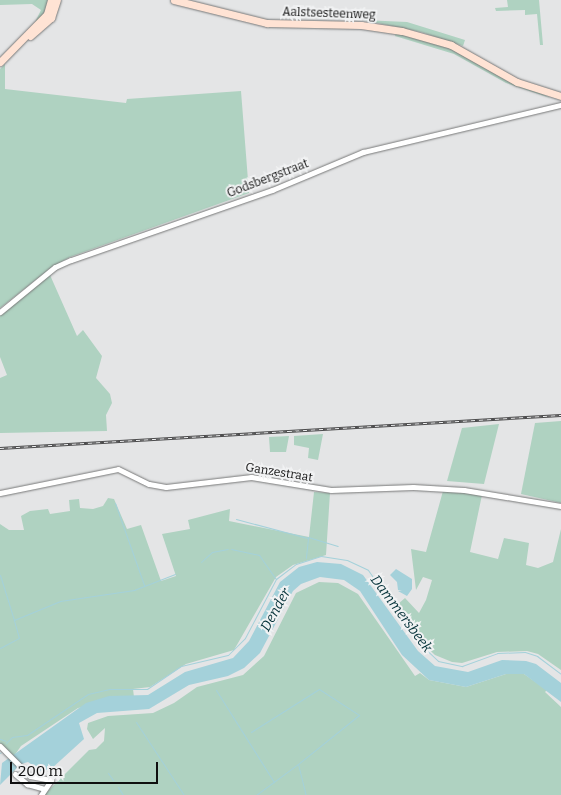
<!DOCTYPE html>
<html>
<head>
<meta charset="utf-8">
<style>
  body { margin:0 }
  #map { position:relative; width:561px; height:795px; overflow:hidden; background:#e4e5e6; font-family:Bitter,serif }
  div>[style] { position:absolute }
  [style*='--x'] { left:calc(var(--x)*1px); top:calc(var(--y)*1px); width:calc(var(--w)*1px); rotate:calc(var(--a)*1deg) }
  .green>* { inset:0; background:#afd2c1 }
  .water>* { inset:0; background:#a4d1da }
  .stream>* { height:1px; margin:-0.5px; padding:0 0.5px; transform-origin:0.5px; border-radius:0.5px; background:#a4d1da }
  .roads { filter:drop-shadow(0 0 1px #777878) drop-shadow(0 0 1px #777878) }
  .street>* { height:5px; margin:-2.5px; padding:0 2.5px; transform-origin:2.5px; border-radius:2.5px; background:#fff }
  .secondary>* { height:7px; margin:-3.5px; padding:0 3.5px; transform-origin:3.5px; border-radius:3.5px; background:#ffe3d4 }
  .rail>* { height:3px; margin-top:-1.5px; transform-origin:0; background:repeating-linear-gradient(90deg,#f1f2f3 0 4px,#4a4a4b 0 8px); box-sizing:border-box; border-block:1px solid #4a4a4b }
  span { translate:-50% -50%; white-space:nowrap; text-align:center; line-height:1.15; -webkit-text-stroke:4px #f1f2f3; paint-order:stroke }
  .street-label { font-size:12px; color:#0f0f0f }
  .water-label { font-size:14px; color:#043138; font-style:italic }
  .scale { position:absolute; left:10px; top:762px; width:148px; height:22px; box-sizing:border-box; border:2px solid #0f0f0f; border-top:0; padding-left:6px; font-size:15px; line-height:18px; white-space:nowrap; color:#0f0f0f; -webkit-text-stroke:4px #f1f2f3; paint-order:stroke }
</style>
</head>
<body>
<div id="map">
  <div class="green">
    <i style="clip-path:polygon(0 0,48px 0,43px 17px,35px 22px,41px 10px,32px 4px,0 5px)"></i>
    <i style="clip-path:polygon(507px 0,539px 0,543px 45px,540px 45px,537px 14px,525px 15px,525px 10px,496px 11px,495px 8px,508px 7px)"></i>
    <i style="clip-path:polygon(363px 20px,407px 22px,465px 40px,463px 46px,421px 32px)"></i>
    <i style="clip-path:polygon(396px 31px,453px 48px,550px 98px,506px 83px,454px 54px,395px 36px)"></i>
    <i style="clip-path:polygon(5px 64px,5px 89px,126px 103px,127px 99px,241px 91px,249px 193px,70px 257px,52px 267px,0 308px,0 69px)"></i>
    <i style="clip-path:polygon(50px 275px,77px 336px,83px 330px,102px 356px,96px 378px,110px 394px,112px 403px,106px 415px,107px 431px,0 433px,0 378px,7px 375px,0 357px,0 316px)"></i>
    <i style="clip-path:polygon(561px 421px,561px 503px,521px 494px,535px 423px)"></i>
    <i style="clip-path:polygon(499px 424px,484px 484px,447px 481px,462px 428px)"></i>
    <i style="clip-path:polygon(323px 434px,318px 460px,308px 458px,309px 448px,294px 445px,294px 436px)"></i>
    <i style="clip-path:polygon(289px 436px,286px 452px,270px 452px,269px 437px)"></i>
    <i style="clip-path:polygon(443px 491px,482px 495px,470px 552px,498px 559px,504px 538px,529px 543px,526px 565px,538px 568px,553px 562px,561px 529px,561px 670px,538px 654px,527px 651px,497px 652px,462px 663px,452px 662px,435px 655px,421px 642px,398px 604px,405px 598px,419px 613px,426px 600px,432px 580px,423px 577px,416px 590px,411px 549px,426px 552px)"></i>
    <i style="clip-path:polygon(314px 492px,330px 493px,326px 555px,293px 565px,276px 577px,234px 650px,186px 664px,150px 687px,133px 689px,134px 697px,78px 708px,21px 746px,14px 756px,0 745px,0 524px,9px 530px,24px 530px,21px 516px,30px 511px,48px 509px,50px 514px,70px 511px,69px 500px,79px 499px,80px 508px,93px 509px,103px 506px,108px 498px,114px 499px,127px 529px,141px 525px,161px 581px,176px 576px,162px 534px,190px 529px,188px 520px,230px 509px,229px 521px,309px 537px)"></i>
    <i style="clip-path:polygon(319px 582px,338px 583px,358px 594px,415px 676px,420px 673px,429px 680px,466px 687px,506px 674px,524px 674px,547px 690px,545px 692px,561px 707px,561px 795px,44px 795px,89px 750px,96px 749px,104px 741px,105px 728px,93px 739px,87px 729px,88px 723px,108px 716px,153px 713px,174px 703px,197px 687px,243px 675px,264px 656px,296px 593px)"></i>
  </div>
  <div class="water">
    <i style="clip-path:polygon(317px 562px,341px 564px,363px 575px,418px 651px,435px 666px,468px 672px,502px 660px,526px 661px,536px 664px,561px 683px,561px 702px,524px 674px,506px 674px,466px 687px,429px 680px,402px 655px,360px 591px,344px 580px,320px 577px,301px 584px,293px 591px,260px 653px,244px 668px,228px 676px,189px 685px,149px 709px,97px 713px,79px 723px,84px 739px,51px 769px,41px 771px,28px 762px,21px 764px,0 785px,2px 763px,86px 703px,109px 696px,148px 695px,185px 672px,233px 658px,249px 641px,280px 582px,299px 567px)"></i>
    <i style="clip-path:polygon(396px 569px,412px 579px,412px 589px,407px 596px,398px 591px,402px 590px,398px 590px,397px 582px,390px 575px)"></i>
  </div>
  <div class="stream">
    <i style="--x:115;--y:503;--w:87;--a:70.5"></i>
    <i style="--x:236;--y:519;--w:74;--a:14.8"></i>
    <i style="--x:308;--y:538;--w:20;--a:96"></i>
    <i style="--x:308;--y:537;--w:31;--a:17"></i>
    <i style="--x:231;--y:549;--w:29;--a:12"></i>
    <i style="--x:259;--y:555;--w:29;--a:55"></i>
    <i style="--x:201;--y:562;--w:15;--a:-42"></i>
    <i style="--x:212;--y:552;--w:16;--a:-11"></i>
    <i style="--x:0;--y:575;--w:47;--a:72.7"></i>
    <i style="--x:0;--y:648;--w:21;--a:-28"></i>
    <i style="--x:19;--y:638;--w:19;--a:-106"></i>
    <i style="--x:14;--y:620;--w:50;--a:-22.4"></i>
    <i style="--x:60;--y:601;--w:75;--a:-8.5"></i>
    <i style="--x:134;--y:590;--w:44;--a:-21.3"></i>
    <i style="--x:216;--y:690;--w:109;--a:57.8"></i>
    <i style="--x:136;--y:722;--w:87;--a:56.7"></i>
    <i style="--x:251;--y:732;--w:80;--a:-32.3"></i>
    <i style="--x:319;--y:689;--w:48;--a:33"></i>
    <i style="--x:359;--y:715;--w:78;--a:141.2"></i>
    <i style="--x:0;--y:739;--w:6;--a:18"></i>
    <i style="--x:6;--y:743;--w:8;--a:-45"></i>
    <i style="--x:12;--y:737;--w:15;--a:-8"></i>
    <i style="--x:27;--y:735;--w:73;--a:-33.9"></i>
    <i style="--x:88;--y:694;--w:23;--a:-13"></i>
    <i style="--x:110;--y:689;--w:37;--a:0"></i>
    <i style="--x:147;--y:689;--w:41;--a:-34.1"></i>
    <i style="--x:181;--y:666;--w:48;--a:-13.2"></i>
    <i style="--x:228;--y:655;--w:24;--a:-45"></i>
    <i style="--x:245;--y:638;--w:67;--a:-62.3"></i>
    <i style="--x:276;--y:579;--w:25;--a:-37"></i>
    <i style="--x:296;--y:564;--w:26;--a:-18"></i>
    <i style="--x:321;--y:556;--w:26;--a:9"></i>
    <i style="--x:347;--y:560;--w:23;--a:25"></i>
    <i style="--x:368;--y:570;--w:90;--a:54.9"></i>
    <i style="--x:420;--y:644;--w:25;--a:43"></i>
    <i style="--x:438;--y:661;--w:25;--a:12"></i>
    <i style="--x:462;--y:666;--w:37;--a:-20"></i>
    <i style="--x:497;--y:653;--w:28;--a:-2"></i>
    <i style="--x:525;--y:652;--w:13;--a:18"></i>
    <i style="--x:537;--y:656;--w:30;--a:37"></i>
    <i style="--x:0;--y:753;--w:1;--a:-45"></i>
    <i style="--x:108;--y:773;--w:9;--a:54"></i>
    <i style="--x:118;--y:787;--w:9;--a:58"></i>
    <i style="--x:256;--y:795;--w:52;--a:-36.4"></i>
    <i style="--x:298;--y:764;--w:32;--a:76"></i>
  </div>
  <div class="roads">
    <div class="street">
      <i style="--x:0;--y:312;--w:71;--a:-39.3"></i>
      <i style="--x:55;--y:267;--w:17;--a:-24"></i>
      <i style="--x:71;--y:260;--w:213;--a:-19.2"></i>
      <i style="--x:272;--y:190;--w:99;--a:-22.7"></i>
      <i style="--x:363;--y:152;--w:204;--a:-13.4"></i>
      <i style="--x:0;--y:493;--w:120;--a:-11.5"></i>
      <i style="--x:118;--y:469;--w:34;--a:26"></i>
      <i style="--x:149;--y:484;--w:17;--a:10"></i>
      <i style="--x:166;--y:487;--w:86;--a:-6.7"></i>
      <i style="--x:251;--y:477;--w:81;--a:9.2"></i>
      <i style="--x:331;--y:490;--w:82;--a:-2.1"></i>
      <i style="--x:413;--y:487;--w:51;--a:3.4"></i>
      <i style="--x:464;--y:490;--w:98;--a:9.4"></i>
      <i style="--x:0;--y:746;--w:42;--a:45"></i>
      <i style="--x:30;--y:776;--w:21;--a:11"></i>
      <i style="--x:15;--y:774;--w:16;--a:40"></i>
      <i style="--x:27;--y:784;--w:18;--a:16"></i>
      <i style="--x:41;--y:795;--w:18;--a:-56"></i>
    </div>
    <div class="secondary">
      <i style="--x:174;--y:0;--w:96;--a:13.9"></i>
      <i style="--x:267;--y:23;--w:94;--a:1.2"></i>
      <i style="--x:361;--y:25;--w:41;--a:8.3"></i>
      <i style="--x:402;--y:31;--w:51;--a:15.9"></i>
      <i style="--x:451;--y:45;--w:76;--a:29.3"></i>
      <i style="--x:517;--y:82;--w:46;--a:17.7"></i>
      <i style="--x:30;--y:36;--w:28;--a:-41"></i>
      <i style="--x:51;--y:18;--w:19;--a:-72"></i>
      <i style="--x:0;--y:62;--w:67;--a:-45.6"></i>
      <i style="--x:47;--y:14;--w:15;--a:-74"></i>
    </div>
  </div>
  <div class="rail">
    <i style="--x:0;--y:448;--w:562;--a:-3.37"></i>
  </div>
  <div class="street-label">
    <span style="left:329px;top:14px;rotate:2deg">Aalstsesteenweg</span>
    <span style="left:268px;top:179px;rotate:-21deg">Godsbergstraat</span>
    <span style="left:279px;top:473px;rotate:9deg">Ganzestraat</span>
  </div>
  <div class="water-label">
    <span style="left:276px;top:610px;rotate:-61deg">Dender</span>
    <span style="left:401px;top:614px;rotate:53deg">Dammersbeek</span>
  </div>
  <div class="scale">200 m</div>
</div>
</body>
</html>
